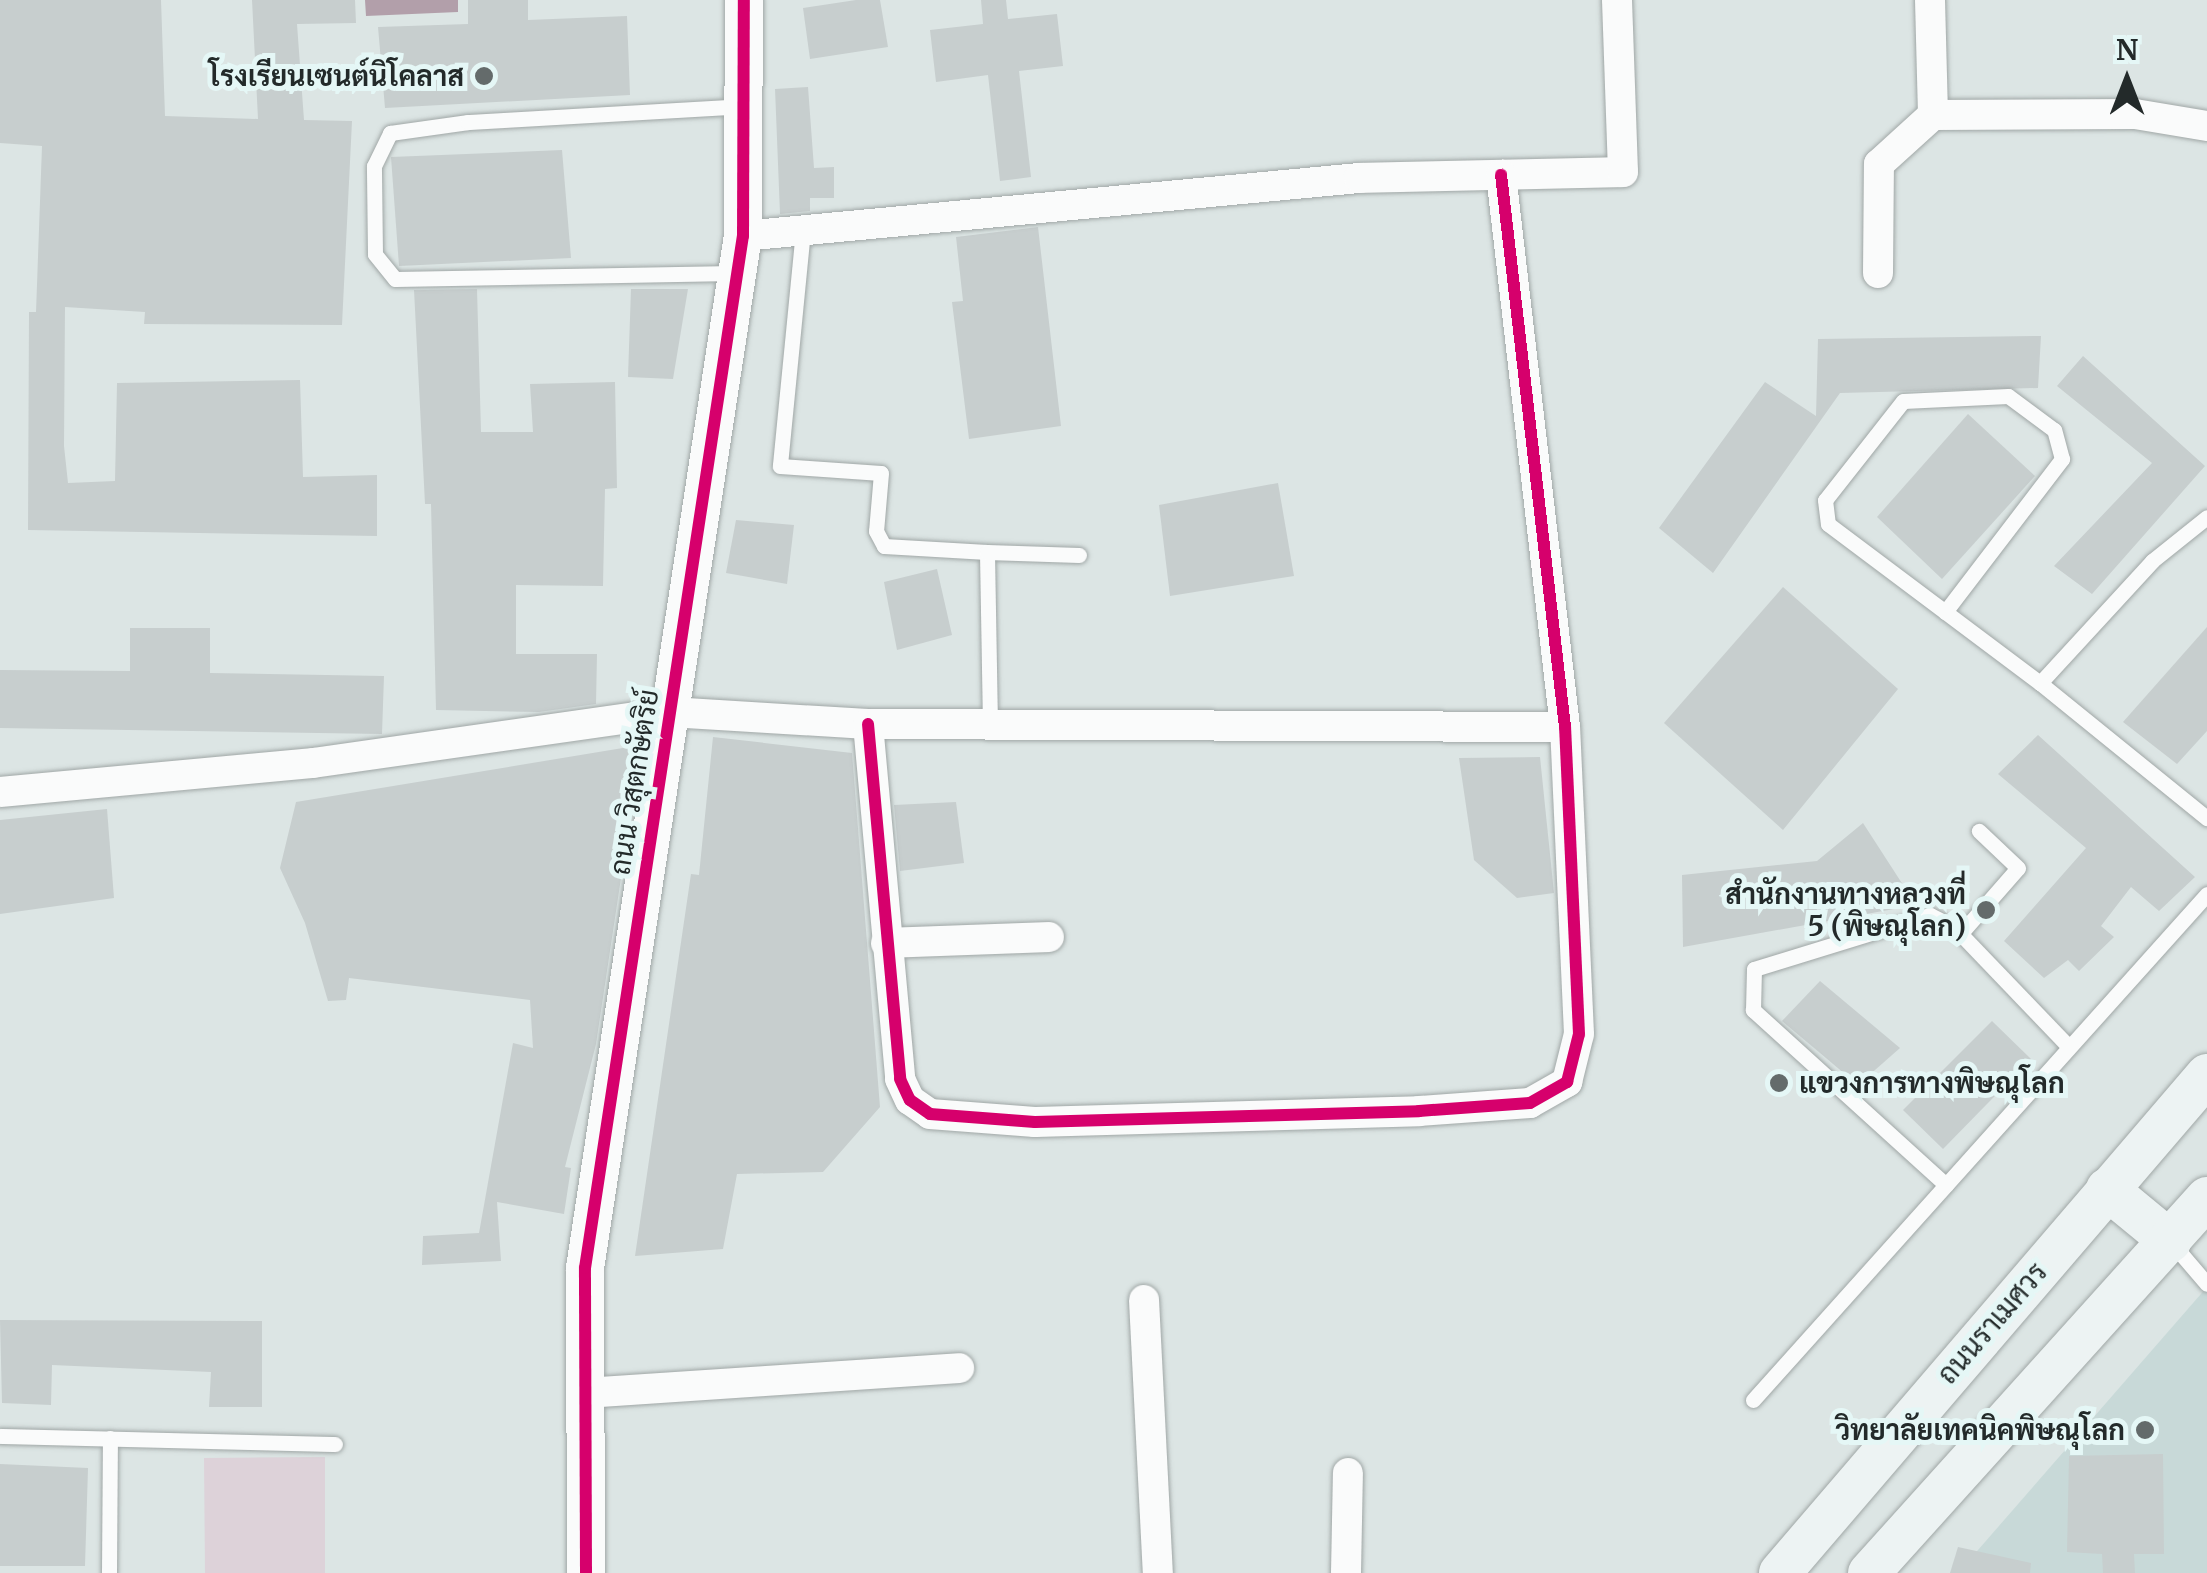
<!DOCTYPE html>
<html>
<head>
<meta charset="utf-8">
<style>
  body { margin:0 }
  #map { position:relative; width:2207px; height:1573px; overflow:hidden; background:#dce5e4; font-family:Merriweather,Sarabun,serif }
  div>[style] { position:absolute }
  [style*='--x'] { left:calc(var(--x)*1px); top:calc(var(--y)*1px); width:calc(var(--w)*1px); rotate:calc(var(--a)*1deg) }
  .built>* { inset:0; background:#c8d9d8 }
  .green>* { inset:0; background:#ddd2d9 }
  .water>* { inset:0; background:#b29faa }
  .building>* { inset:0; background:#c7cece }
  .roads { filter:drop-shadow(0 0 2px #a0a7a6) drop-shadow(0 0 2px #a0a7a6) }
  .service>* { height:15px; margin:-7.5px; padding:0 7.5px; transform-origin:7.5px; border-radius:7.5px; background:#fafbfb }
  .minor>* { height:30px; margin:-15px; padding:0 15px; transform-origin:15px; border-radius:15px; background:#fafbfb }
  .tertiary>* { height:38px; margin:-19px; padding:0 19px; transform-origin:19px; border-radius:19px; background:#fafbfb }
  .secondary>* { height:42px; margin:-21px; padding:0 21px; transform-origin:21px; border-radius:21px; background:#edf3f3 }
  .cycleway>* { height:12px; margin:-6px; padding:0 6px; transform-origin:6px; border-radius:6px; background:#d6006c }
  .dots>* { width:28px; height:28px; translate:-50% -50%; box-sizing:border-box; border:5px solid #e5f7f6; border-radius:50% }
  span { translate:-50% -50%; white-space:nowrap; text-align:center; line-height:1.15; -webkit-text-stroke:10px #e5f7f6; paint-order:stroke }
  .poi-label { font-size:28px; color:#232a2a; font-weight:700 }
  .right { translate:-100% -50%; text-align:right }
  .left { translate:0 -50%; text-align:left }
  .street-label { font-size:28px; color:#232a2a }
  .north { position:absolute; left:2077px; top:30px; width:100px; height:100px; -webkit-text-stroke:8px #e5f7f6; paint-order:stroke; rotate:0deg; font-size:28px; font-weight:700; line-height:40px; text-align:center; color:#232a2a }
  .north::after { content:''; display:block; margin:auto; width:35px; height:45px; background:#232a2a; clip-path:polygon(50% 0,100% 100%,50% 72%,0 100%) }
</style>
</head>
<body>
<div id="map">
  <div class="built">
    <i style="clip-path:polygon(2207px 1287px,2207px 1573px,1958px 1573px)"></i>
  </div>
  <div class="green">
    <i style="clip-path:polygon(325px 1457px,325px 1573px,205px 1573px,204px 1458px)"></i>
  </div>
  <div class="water">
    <i style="clip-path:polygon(365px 0,458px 0,458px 12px,366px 16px)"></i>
  </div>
  <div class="building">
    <i style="clip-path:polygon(0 0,161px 0,165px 116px,258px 119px,252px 0,355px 0,356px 23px,297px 24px,304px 120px,352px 121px,342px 325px,144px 324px,145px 312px,65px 307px,64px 446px,68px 483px,115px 481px,117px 383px,300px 380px,303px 477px,377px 475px,377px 536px,28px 530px,29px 312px,36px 312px,42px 146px,0 143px)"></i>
    <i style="clip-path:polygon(468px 0,528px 0,528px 20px,627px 16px,630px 95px,385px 108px,378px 27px,468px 24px)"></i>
    <i style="clip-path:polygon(856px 0,880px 0,888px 47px,810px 59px,803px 8px)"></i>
    <i style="clip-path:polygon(981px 0,1006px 0,1008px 19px,1057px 14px,1063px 66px,1019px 71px,1031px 177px,1000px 181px,988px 75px,936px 82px,930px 30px,983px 24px)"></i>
    <i style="clip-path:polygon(808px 87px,814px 168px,834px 167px,834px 198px,810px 198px,810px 211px,780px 214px,775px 89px)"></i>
    <i style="clip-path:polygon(562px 150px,571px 258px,399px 266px,391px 157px)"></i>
    <i style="clip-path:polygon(1038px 227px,1061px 426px,969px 439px,952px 302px,963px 301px,956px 237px)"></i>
    <i style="clip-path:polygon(477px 289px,481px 432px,533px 432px,530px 384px,615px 382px,617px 488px,605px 489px,603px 586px,516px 585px,516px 654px,597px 654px,596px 704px,539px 712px,436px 710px,431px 504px,425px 504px,414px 290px)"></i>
    <i style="clip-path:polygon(631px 289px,688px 289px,673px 379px,628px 377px)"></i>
    <i style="clip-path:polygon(2041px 336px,2038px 388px,1840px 393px,1713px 573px,1659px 528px,1765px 382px,1816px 416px,1818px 339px)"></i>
    <i style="clip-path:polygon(2083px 356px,2205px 466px,2092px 594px,2054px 566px,2152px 463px,2057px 386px)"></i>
    <i style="clip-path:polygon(1968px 414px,2035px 476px,1942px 579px,1877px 517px)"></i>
    <i style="clip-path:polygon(1278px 483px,1294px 576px,1170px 596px,1159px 505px)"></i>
    <i style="clip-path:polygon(736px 520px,794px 525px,787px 584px,726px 573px)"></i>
    <i style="clip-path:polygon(937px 569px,952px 635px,897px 650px,884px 582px)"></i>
    <i style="clip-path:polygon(1783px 587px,1898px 689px,1783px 830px,1664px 723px)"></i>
    <i style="clip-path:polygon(2207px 627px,2207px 731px,2177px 764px,2123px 722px)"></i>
    <i style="clip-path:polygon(130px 628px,210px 628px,210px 673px,384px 676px,382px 734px,0 728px,0 670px,130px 671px)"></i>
    <i style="clip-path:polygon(2038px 735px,2195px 877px,2159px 911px,2131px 887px,2101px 926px,2114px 937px,2079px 971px,2068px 960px,2044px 978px,2004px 941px,2086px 848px,1998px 774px)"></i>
    <i style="clip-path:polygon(713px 737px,852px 753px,880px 1107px,823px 1172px,737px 1174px,723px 1249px,635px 1256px,691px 874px,699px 875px)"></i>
    <i style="clip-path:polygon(641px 745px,596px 1044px,565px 1167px,571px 1168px,564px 1214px,497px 1202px,501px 1261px,422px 1265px,423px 1236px,479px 1233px,513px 1043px,533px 1048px,530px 1000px,349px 978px,346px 1000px,328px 1001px,305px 923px,280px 868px,296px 802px)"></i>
    <i style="clip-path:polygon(1540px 757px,1554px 893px,1517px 898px,1474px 860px,1459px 758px)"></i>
    <i style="clip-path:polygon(956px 802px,964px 863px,900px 871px,894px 805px)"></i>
    <i style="clip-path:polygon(107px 809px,114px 898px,0 914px,0 820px)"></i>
    <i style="clip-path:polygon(1863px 823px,1916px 905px,1683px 947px,1682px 875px,1817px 861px)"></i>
    <i style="clip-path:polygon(1820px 981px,1900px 1048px,1858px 1085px,1782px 1021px)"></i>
    <i style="clip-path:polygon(1992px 1021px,2031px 1059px,1943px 1149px,1903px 1110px)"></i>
    <i style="clip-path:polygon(0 1320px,262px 1321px,262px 1407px,209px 1407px,211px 1372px,52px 1365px,51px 1405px,2px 1403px)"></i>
    <i style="clip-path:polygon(2163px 1454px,2164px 1554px,2134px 1554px,2135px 1573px,2103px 1573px,2102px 1554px,2067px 1552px,2069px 1456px)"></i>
    <i style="clip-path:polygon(0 1464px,88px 1468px,85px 1566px,0 1566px)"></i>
    <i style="clip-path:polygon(1958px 1547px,2031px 1563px,2030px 1573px,1950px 1573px)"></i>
  </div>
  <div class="roads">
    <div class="service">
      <i style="--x:803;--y:230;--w:237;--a:95.6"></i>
      <i style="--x:780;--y:466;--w:101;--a:4"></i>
      <i style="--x:881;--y:473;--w:58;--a:94.9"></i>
      <i style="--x:876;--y:531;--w:17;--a:62"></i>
      <i style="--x:884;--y:546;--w:103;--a:3.3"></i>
      <i style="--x:734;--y:273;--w:339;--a:179"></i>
      <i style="--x:395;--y:279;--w:32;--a:-129"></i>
      <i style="--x:375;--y:254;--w:88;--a:-90.7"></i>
      <i style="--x:374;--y:166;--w:37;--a:-64"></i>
      <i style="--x:390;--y:133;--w:79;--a:-8"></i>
      <i style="--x:468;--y:122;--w:275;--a:-3.3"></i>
      <i style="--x:1945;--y:612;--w:193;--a:-52.6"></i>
      <i style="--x:2062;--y:459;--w:30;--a:-105"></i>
      <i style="--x:2054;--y:430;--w:57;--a:-143.5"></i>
      <i style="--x:2008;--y:396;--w:105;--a:177.3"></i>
      <i style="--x:1903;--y:401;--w:126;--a:128.2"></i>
      <i style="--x:1825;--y:500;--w:24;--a:83"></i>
      <i style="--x:1828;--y:524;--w:265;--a:36.9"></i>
      <i style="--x:2040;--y:683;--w:215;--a:39"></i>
      <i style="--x:2040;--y:683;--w:166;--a:-47.4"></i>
      <i style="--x:2152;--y:561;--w:70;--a:-38.7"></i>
      <i style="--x:990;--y:725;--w:173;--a:-91"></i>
      <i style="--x:987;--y:552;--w:92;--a:1.9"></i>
      <i style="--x:1961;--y:933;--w:86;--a:-48.8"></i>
      <i style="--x:2018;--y:868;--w:54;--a:-136.5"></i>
      <i style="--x:1946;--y:1185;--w:261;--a:-137.8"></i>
      <i style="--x:1753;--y:1010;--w:41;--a:-88.6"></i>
      <i style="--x:1754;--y:969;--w:184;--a:-17.1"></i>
      <i style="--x:1930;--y:915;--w:27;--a:27"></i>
      <i style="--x:1954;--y:927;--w:166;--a:46.2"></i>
      <i style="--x:2171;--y:1242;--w:55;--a:49.4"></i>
      <i style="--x:1753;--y:1400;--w:680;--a:-48.1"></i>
      <i style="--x:0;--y:1436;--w:335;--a:1.4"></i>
      <i style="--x:109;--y:1573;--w:135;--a:-89.6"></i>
    </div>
    <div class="minor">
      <i style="--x:1930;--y:0;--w:115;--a:88.5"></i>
      <i style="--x:743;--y:236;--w:619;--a:-5.38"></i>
      <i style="--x:1359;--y:178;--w:264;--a:-1.3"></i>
      <i style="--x:1623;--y:172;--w:172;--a:-92"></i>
      <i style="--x:1878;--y:273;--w:109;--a:-89.5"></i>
      <i style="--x:1879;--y:164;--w:73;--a:-42.2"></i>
      <i style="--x:1933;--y:115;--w:202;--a:-0.3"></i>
      <i style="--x:2135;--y:114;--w:73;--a:9.5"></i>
      <i style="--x:868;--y:724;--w:356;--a:84.8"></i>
      <i style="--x:900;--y:1079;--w:23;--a:65"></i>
      <i style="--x:910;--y:1100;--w:24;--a:35"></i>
      <i style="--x:930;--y:1114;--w:105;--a:4.4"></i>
      <i style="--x:1035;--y:1122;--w:384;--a:-1.6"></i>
      <i style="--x:1419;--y:1111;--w:111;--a:-4.1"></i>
      <i style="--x:1530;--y:1103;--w:43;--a:-29.6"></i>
      <i style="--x:1567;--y:1082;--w:49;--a:-76"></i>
      <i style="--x:1579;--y:1034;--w:307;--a:-92.6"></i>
      <i style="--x:1565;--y:727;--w:556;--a:-96.61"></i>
      <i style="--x:0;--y:792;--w:314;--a:-5.3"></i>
      <i style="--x:313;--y:763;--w:361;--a:-8.1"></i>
      <i style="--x:670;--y:712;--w:198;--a:3.5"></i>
      <i style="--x:868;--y:724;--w:697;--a:0.25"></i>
      <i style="--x:886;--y:943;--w:163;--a:-2.1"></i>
      <i style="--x:1144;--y:1300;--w:273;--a:87.1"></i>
      <i style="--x:585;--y:1393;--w:375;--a:-3.8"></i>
      <i style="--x:1346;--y:1573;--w:100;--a:-88.9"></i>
    </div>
    <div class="tertiary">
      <i style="--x:586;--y:1573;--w:305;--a:-90.2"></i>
      <i style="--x:585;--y:1268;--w:1044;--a:-81.3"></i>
      <i style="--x:743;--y:236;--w:236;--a:-89.8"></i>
    </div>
    <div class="secondary">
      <i style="--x:2107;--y:1189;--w:82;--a:39.5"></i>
      <i style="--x:1780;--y:1573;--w:656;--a:-49.39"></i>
      <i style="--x:1869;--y:1573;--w:505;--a:-47.97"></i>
    </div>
  </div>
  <div class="cycleway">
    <i style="--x:868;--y:724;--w:356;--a:84.8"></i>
    <i style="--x:900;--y:1079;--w:23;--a:65"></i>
    <i style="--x:910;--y:1100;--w:24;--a:35"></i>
    <i style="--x:930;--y:1114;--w:105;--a:4.4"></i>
    <i style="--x:1035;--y:1122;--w:384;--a:-1.6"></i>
    <i style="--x:1419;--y:1111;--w:111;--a:-4.1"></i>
    <i style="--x:1530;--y:1103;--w:43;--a:-29.6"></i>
    <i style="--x:1567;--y:1082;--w:49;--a:-76"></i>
    <i style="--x:1579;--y:1034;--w:307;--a:-92.6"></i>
    <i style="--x:1565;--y:727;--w:556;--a:-96.61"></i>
    <i style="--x:586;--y:1573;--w:305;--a:-90.2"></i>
    <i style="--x:585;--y:1268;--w:1044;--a:-81.3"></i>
    <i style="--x:743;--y:236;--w:236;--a:-89.8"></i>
  </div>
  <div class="dots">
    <i style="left:484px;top:76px;background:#646b6b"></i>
    <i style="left:1986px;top:910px;background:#646b6b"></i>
    <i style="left:1779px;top:1083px;background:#646b6b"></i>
    <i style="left:2145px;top:1430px;background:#646b6b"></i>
  </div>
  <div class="poi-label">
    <span class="right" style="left:464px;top:76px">โรงเรียนเซนต์นิโคลาส</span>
    <span class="right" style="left:1966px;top:910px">สำนักงานทางหลวงที่<br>5 (พิษณุโลก)</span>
    <span class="left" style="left:1799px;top:1083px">แขวงการทางพิษณุโลก</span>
    <span class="right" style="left:2125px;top:1430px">วิทยาลัยเทคนิคพิษณุโลก</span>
  </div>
  <div class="street-label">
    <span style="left:634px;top:782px;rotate:-81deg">ถนน วิสุตกษัตริย์</span>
    <span style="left:1992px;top:1323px;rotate:-49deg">ถนนราเมศวร</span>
  </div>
  <div class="north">N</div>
</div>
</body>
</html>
